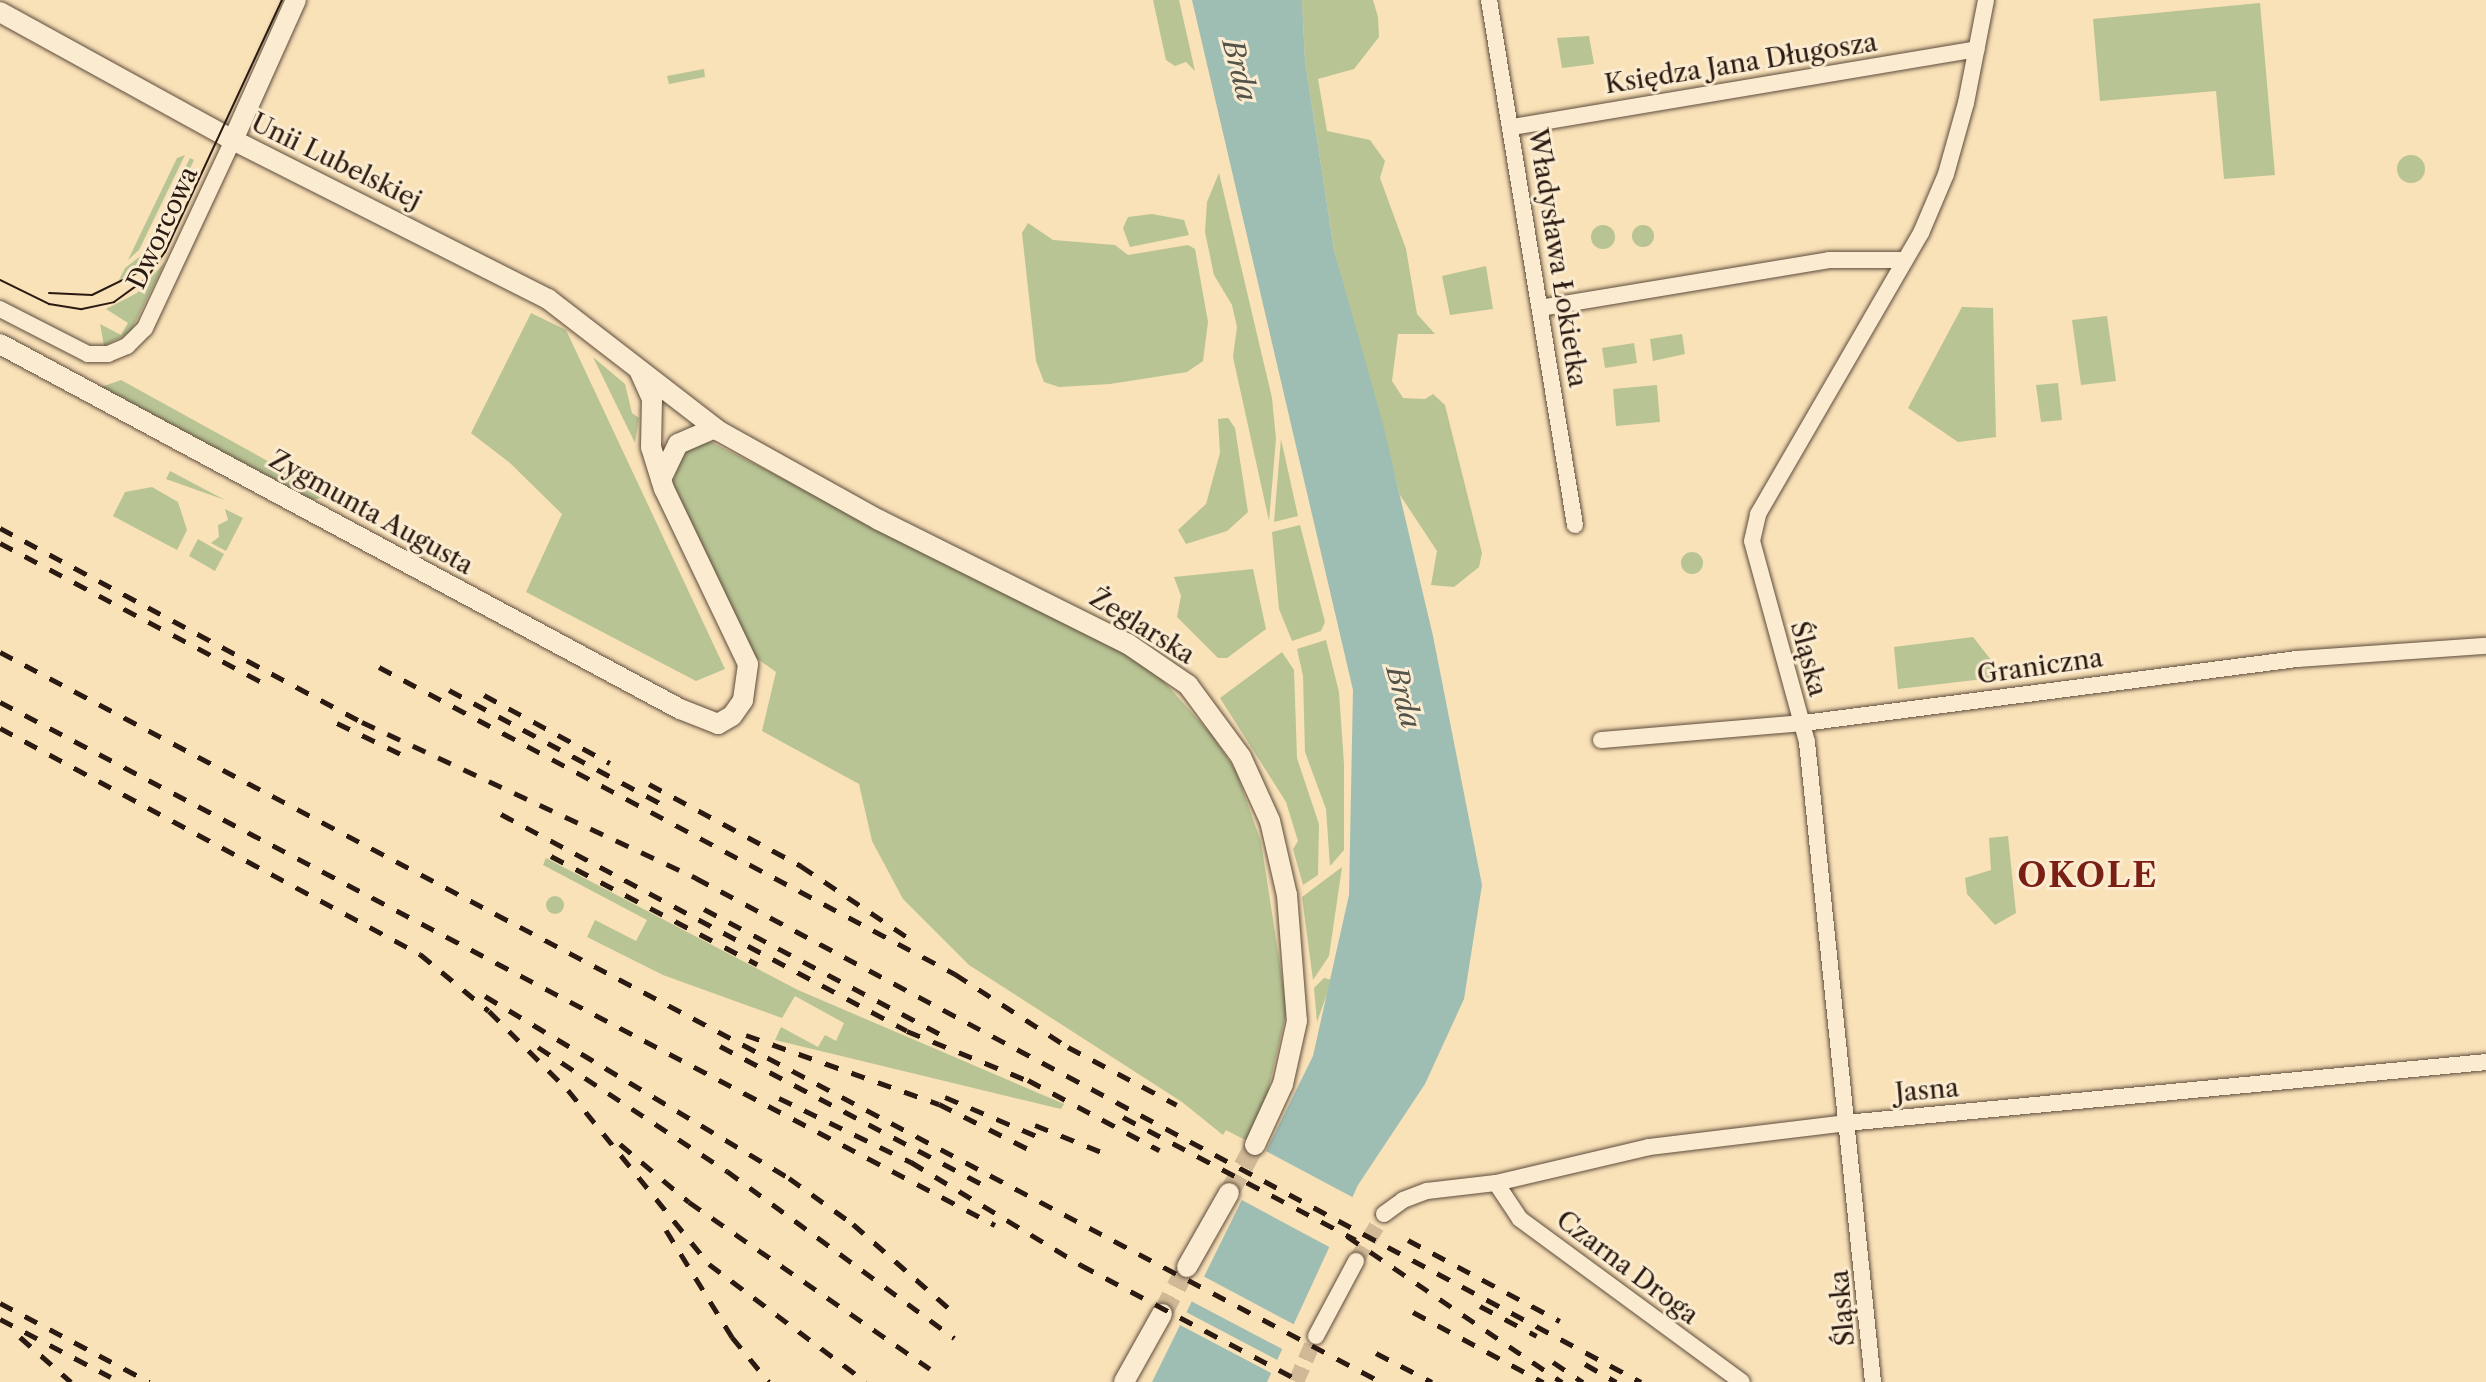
<!DOCTYPE html>
<html>
<head>
<meta charset="utf-8">
<style>
  body { margin:0 }
  #map { position:relative; width:2486px; height:1382px; overflow:hidden; background:#f9e1b8; font-family:"Libre Caslon Text",serif }
  div>[style] { position:absolute }
  [style*='--x'] { left:calc(var(--x)*1px); top:calc(var(--y)*1px); width:calc(var(--w)*1px); rotate:calc(var(--a)*1deg) }
  .green>* { inset:0; background:#b8c494 }
  .round { border-radius:50% }
  .water>* { inset:0; background:#9ebdb3 }
  .pier>* { inset:0; background:#f9e1b8 }
  .minor-tunnel>* { height:16px; margin-top:-8px; transform-origin:0; background:repeating-linear-gradient(90deg,#d0b997 0 16px,transparent 0 24px) }
  .tertiary-tunnel>* { height:20px; margin-top:-10px; transform-origin:0; background:repeating-linear-gradient(90deg,#d0b997 0 20px,transparent 0 30px) }
  .roads { filter:drop-shadow(0 0 2px #5e4c3c) drop-shadow(0 0 2px #5e4c3c) }
  .minor>* { height:16px; margin:-8px; padding:0 8px; transform-origin:8px; border-radius:8px; background:#fbecd1 }
  .tertiary>* { height:20px; margin:-10px; padding:0 10px; transform-origin:10px; border-radius:10px; background:#fbecd1 }
  .tram>* { height:2px; margin:-1px; padding:0 1px; transform-origin:1px; border-radius:1px; background:#2a1a12 }
  .rail>* { height:5px; margin-top:-2.5px; transform-origin:0; background:repeating-linear-gradient(90deg,#2a1a12 0 14px,transparent 0 28px) }
  span { translate:-50% -50%; white-space:nowrap; text-align:center; line-height:1.15; -webkit-text-stroke:6px #fbecd1; paint-order:stroke }
  .street-label { font-size:26px; color:#2a1a12 }
  .water-label { font-size:28px; color:#53534a; font-style:italic }
  .district-label { font-size:34px; color:#7a1f14; font-weight:700; letter-spacing:2px }
</style>
</head>
<body>
<div id="map">
  <div class="green">
    <i style="clip-path:polygon(1153px 0,1179px 0,1195px 71px,1186px 62px,1175px 66px,1166px 60px)"></i>
    <i style="clip-path:polygon(1302px 0,1373px 0,1378px 17px,1379px 37px,1354px 69px,1318px 79px,1327px 131px,1370px 140px,1385px 161px,1380px 178px,1406px 249px,1417px 314px,1435px 334px,1398px 334px,1392px 381px,1403px 398px,1425px 399px,1433px 394px,1445px 405px,1482px 553px,1479px 567px,1454px 587px,1431px 585px,1437px 551px,1400px 495px,1334px 250px,1305px 61px)"></i>
    <i style="clip-path:polygon(2260px 3px,2275px 175px,2224px 179px,2216px 91px,2100px 101px,2093px 19px)"></i>
    <i style="clip-path:polygon(1589px 36px,1594px 64px,1562px 68px,1557px 38px)"></i>
    <i style="clip-path:polygon(704px 69px,705px 77px,669px 84px,667px 76px)"></i>
    <i class="round" style="left:2397px;top:155px;width:28px;height:28px"></i>
    <i style="clip-path:polygon(185px 155px,139px 250px,128px 260px,177px 158px)"></i>
    <i style="clip-path:polygon(190px 158px,194px 160px,150px 253px,118px 282px,125px 268px,143px 254px)"></i>
    <i style="clip-path:polygon(1219px 173px,1272px 398px,1276px 439px,1269px 521px,1233px 357px,1237px 327px,1232px 305px,1214px 275px,1205px 232px,1207px 202px)"></i>
    <i style="clip-path:polygon(1152px 214px,1184px 220px,1189px 235px,1130px 247px,1123px 228px,1128px 217px)"></i>
    <i style="clip-path:polygon(1028px 223px,1053px 240px,1115px 245px,1128px 255px,1188px 245px,1195px 249px,1208px 322px,1203px 361px,1187px 372px,1110px 384px,1059px 387px,1044px 382px,1036px 361px,1022px 233px)"></i>
    <i class="round" style="left:1591px;top:225px;width:24px;height:24px"></i>
    <i class="round" style="left:1632px;top:225px;width:22px;height:22px"></i>
    <i style="clip-path:polygon(165px 262px,130px 333px,104px 346px,100px 324px,121px 335px,128px 323px,106px 309px,137px 293px)"></i>
    <i style="clip-path:polygon(1486px 266px,1493px 309px,1450px 315px,1442px 276px)"></i>
    <i style="clip-path:polygon(1962px 307px,1993px 308px,1996px 437px,1958px 442px,1908px 408px)"></i>
    <i style="clip-path:polygon(531px 313px,566px 330px,725px 669px,696px 681px,526px 592px,562px 514px,510px 463px,471px 433px)"></i>
    <i style="clip-path:polygon(2107px 316px,2116px 381px,2081px 385px,2072px 320px)"></i>
    <i style="clip-path:polygon(1682px 334px,1685px 354px,1653px 361px,1650px 339px)"></i>
    <i style="clip-path:polygon(1634px 343px,1637px 363px,1605px 368px,1602px 348px)"></i>
    <i style="clip-path:polygon(593px 357px,625px 384px,632px 413px,639px 418px,635px 443px)"></i>
    <i style="clip-path:polygon(121px 380px,320px 490px,321px 498px,313px 500px,101px 387px)"></i>
    <i style="clip-path:polygon(2058px 383px,2062px 420px,2041px 422px,2036px 385px)"></i>
    <i style="clip-path:polygon(1657px 385px,1660px 422px,1616px 426px,1613px 389px)"></i>
    <i style="clip-path:polygon(1228px 418px,1235px 428px,1248px 512px,1227px 531px,1186px 544px,1178px 530px,1206px 504px,1220px 453px,1218px 419px)"></i>
    <i style="clip-path:polygon(1281px 439px,1298px 516px,1274px 522px)"></i>
    <i style="clip-path:polygon(709px 441px,1123px 650px,1158px 675px,1212px 735px,1236px 771px,1261px 842px,1287px 1010px,1263px 1112px,1247px 1141px,1226px 1130px,1223px 1135px,1182px 1102px,969px 965px,903px 899px,872px 841px,859px 784px,762px 731px,776px 672px,752px 655px,672px 485px,682px 453px)"></i>
    <i style="clip-path:polygon(170px 471px,225px 500px,166px 479px)"></i>
    <i style="clip-path:polygon(152px 487px,178px 502px,187px 530px,177px 550px,113px 516px,125px 492px)"></i>
    <i style="clip-path:polygon(225px 509px,243px 518px,226px 551px,211px 543px,219px 537px,218px 525px,228px 520px)"></i>
    <i style="clip-path:polygon(1300px 525px,1325px 622px,1321px 631px,1292px 641px,1279px 609px,1272px 532px)"></i>
    <i style="clip-path:polygon(198px 539px,224px 554px,215px 571px,189px 556px)"></i>
    <i class="round" style="left:1681px;top:552px;width:22px;height:22px"></i>
    <i style="clip-path:polygon(1253px 569px,1266px 629px,1227px 658px,1218px 658px,1177px 617px,1181px 596px,1174px 577px)"></i>
    <i style="clip-path:polygon(1973px 637px,1995px 665px,1992px 678px,1898px 689px,1894px 647px)"></i>
    <i style="clip-path:polygon(1326px 640px,1339px 692px,1344px 764px,1344px 850px,1330px 866px,1326px 809px,1305px 752px,1303px 676px,1297px 649px)"></i>
    <i style="clip-path:polygon(1282px 652px,1294px 670px,1297px 758px,1319px 824px,1318px 875px,1303px 885px,1293px 849px,1298px 841px,1286px 802px,1220px 698px)"></i>
    <i style="clip-path:polygon(2008px 836px,2016px 913px,1995px 925px,1967px 894px,1965px 878px,1991px 870px,1989px 838px)"></i>
    <i style="clip-path:polygon(546px 858px,798px 990px,1064px 1104px,1061px 1109px,775px 1040px,781px 1027px,818px 1047px,825px 1035px,836px 1041px,844px 1023px,795px 996px,782px 1018px,663px 975px,587px 937px,595px 920px,636px 941px,647px 920px,543px 865px)"></i>
    <i style="clip-path:polygon(1342px 867px,1329px 956px,1313px 980px,1302px 897px)"></i>
    <i class="round" style="left:546px;top:896px;width:18px;height:18px"></i>
    <i style="clip-path:polygon(1324px 978px,1332px 980px,1317px 1022px,1314px 988px)"></i>
  </div>
  <div class="water">
    <i style="clip-path:polygon(1192px 0,1302px 0,1305px 61px,1334px 250px,1383px 424px,1433px 636px,1482px 885px,1464px 999px,1425px 1084px,1358px 1185px,1267px 1382px,1152px 1382px,1313px 1056px,1349px 895px,1353px 690px)"></i>
  </div>
  <div class="pier">
    <i style="clip-path:polygon(1264px 1150px,1356px 1199px,1333px 1249px,1240px 1199px)"></i>
    <i style="clip-path:polygon(1203px 1276px,1297px 1326px,1286px 1351px,1191px 1301px)"></i>
    <i style="clip-path:polygon(1186px 1312px,1281px 1362px,1275px 1375px,1180px 1325px)"></i>
  </div>
  <div class="minor-tunnel">
    <i style="--x:1356;--y:1261;--w:55;--a:-59.2"></i>
    <i style="--x:1296;--y:1382;--w:50;--a:-66.5"></i>
  </div>
  <div class="tertiary-tunnel">
    <i style="--x:1229;--y:1193;--w:55;--a:-61.6"></i>
    <i style="--x:1162;--y:1314;--w:53;--a:-62"></i>
  </div>
  <div class="roads">
    <div class="minor">
      <i style="--x:1489;--y:0;--w:532;--a:80.7"></i>
      <i style="--x:1512;--y:127;--w:471;--a:-9.5"></i>
      <i style="--x:1540;--y:308;--w:293;--a:-9.4"></i>
      <i style="--x:1829;--y:260;--w:76;--a:0"></i>
      <i style="--x:0;--y:309;--w:99;--a:27.1"></i>
      <i style="--x:88;--y:354;--w:20;--a:0"></i>
      <i style="--x:108;--y:354;--w:21;--a:-23"></i>
      <i style="--x:127;--y:346;--w:25;--a:-45"></i>
      <i style="--x:145;--y:328;--w:208;--a:-64.9"></i>
      <i style="--x:1601;--y:740;--w:204;--a:-4.8"></i>
      <i style="--x:1804;--y:723;--w:498;--a:-7.4"></i>
      <i style="--x:2298;--y:659;--w:188;--a:-4"></i>
      <i style="--x:1496;--y:1183;--w:43;--a:56.3"></i>
      <i style="--x:1520;--y:1219;--w:275;--a:36.3"></i>
      <i style="--x:1384;--y:1214;--w:24;--a:-36"></i>
      <i style="--x:1403;--y:1200;--w:26;--a:-21"></i>
      <i style="--x:1427;--y:1191;--w:69;--a:-6.6"></i>
      <i style="--x:1496;--y:1183;--w:157;--a:-13.2"></i>
      <i style="--x:1649;--y:1147;--w:198;--a:-6.9"></i>
      <i style="--x:1846;--y:1123;--w:643;--a:-5.44"></i>
      <i style="--x:1316;--y:1336;--w:85;--a:-61.9"></i>
      <i style="--x:1873;--y:1382;--w:643;--a:-95.89"></i>
      <i style="--x:1807;--y:742;--w:208;--a:-105.3"></i>
      <i style="--x:1752;--y:541;--w:28;--a:-77"></i>
      <i style="--x:1758;--y:514;--w:325;--a:-59.9"></i>
      <i style="--x:1921;--y:233;--w:64;--a:-67"></i>
      <i style="--x:1946;--y:174;--w:74;--a:-74.3"></i>
      <i style="--x:1966;--y:103;--w:105;--a:-79"></i>
    </div>
    <div class="tertiary">
      <i style="--x:0;--y:12;--w:266;--a:28.8"></i>
      <i style="--x:233;--y:140;--w:353;--a:26.8"></i>
      <i style="--x:548;--y:299;--w:216;--a:37.7"></i>
      <i style="--x:719;--y:431;--w:183;--a:29.1"></i>
      <i style="--x:879;--y:520;--w:278;--a:26.5"></i>
      <i style="--x:1128;--y:644;--w:73;--a:34.3"></i>
      <i style="--x:1188;--y:685;--w:89;--a:53.6"></i>
      <i style="--x:1241;--y:757;--w:70;--a:65.6"></i>
      <i style="--x:1270;--y:821;--w:76;--a:77.1"></i>
      <i style="--x:1287;--y:895;--w:126;--a:85.5"></i>
      <i style="--x:1297;--y:1021;--w:65;--a:102.5"></i>
      <i style="--x:1283;--y:1084;--w:67;--a:114.7"></i>
      <i style="--x:233;--y:140;--w:154;--a:-65.8"></i>
      <i style="--x:0;--y:344;--w:772;--a:28.23"></i>
      <i style="--x:680;--y:709;--w:41;--a:21.5"></i>
      <i style="--x:718;--y:724;--w:16;--a:-30"></i>
      <i style="--x:732;--y:716;--w:19;--a:-55"></i>
      <i style="--x:743;--y:700;--w:36;--a:-82"></i>
      <i style="--x:748;--y:664;--w:194;--a:-115.6"></i>
      <i style="--x:664;--y:489;--w:44;--a:-107.2"></i>
      <i style="--x:651;--y:447;--w:48;--a:-88.8"></i>
      <i style="--x:652;--y:399;--w:30;--a:-114"></i>
      <i style="--x:661;--y:479;--w:39;--a:-64"></i>
      <i style="--x:678;--y:444;--w:40;--a:-23.4"></i>
      <i style="--x:1187;--y:1267;--w:85;--a:-60.4"></i>
      <i style="--x:1124;--y:1382;--w:78;--a:-60.8"></i>
    </div>
  </div>
  <div class="tram">
    <i style="--x:0;--y:280;--w:55;--a:26.1"></i>
    <i style="--x:49;--y:304;--w:33;--a:9"></i>
    <i style="--x:82;--y:309;--w:33;--a:-12"></i>
    <i style="--x:114;--y:302;--w:39;--a:-36"></i>
    <i style="--x:146;--y:279;--w:33;--a:-55"></i>
    <i style="--x:165;--y:252;--w:278;--a:-65.1"></i>
    <i style="--x:49;--y:293;--w:43;--a:2.7"></i>
    <i style="--x:92;--y:295;--w:52;--a:-26.1"></i>
  </div>
  <div class="rail">
    <i style="--x:0;--y:528;--w:411;--a:28.2"></i>
    <i style="--x:362;--y:722;--w:369;--a:25"></i>
    <i style="--x:696;--y:878;--w:1071;--a:28.07"></i>
    <i style="--x:0;--y:543;--w:298;--a:28"></i>
    <i style="--x:0;--y:652;--w:1562;--a:27.86"></i>
    <i style="--x:379;--y:667;--w:653;--a:28.06"></i>
    <i style="--x:955;--y:974;--w:135;--a:32.9"></i>
    <i style="--x:1068;--y:1047;--w:123;--a:28"></i>
    <i style="--x:449;--y:690;--w:239;--a:28.2"></i>
    <i style="--x:484;--y:695;--w:143;--a:28.4"></i>
    <i style="--x:0;--y:702;--w:1124;--a:27.73"></i>
    <i style="--x:337;--y:723;--w:76;--a:25.9"></i>
    <i style="--x:0;--y:728;--w:477;--a:28.3"></i>
    <i style="--x:420;--y:954;--w:89;--a:39.6"></i>
    <i style="--x:489;--y:1011;--w:112;--a:45"></i>
    <i style="--x:568;--y:1090;--w:224;--a:51"></i>
    <i style="--x:709;--y:1264;--w:196;--a:36.9"></i>
    <i style="--x:649;--y:784;--w:173;--a:28.3"></i>
    <i style="--x:801;--y:866;--w:128;--a:33.8"></i>
    <i style="--x:501;--y:814;--w:460;--a:28.1"></i>
    <i style="--x:907;--y:1031;--w:139;--a:22.3"></i>
    <i style="--x:551;--y:856;--w:233;--a:27.7"></i>
    <i style="--x:704;--y:909;--w:267;--a:27.9"></i>
    <i style="--x:485;--y:996;--w:354;--a:30.9"></i>
    <i style="--x:789;--y:1178;--w:79;--a:35.7"></i>
    <i style="--x:853;--y:1224;--w:130;--a:41.3"></i>
    <i style="--x:746;--y:1035;--w:205;--a:19.7"></i>
    <i style="--x:939;--y:1104;--w:111;--a:26.8"></i>
    <i style="--x:720;--y:1046;--w:300;--a:27.8"></i>
    <i style="--x:538;--y:1047;--w:226;--a:33.3"></i>
    <i style="--x:727;--y:1171;--w:282;--a:36.3"></i>
    <i style="--x:1028;--y:1080;--w:149;--a:28.1"></i>
    <i style="--x:945;--y:1097;--w:110;--a:23.1"></i>
    <i style="--x:779;--y:1098;--w:147;--a:25.9"></i>
    <i style="--x:911;--y:1162;--w:199;--a:31.2"></i>
    <i style="--x:1081;--y:1265;--w:250;--a:27.9"></i>
    <i style="--x:1123;--y:1117;--w:263;--a:27.8"></i>
    <i style="--x:1035;--y:1125;--w:74;--a:22.1"></i>
    <i style="--x:620;--y:1144;--w:90;--a:40"></i>
    <i style="--x:689;--y:1202;--w:293;--a:34.7"></i>
    <i style="--x:666;--y:1230;--w:126;--a:58.3"></i>
    <i style="--x:732;--y:1337;--w:58;--a:50.6"></i>
    <i style="--x:1347;--y:1236;--w:260;--a:34.2"></i>
    <i style="--x:1408;--y:1240;--w:172;--a:28.1"></i>
    <i style="--x:0;--y:1303;--w:169;--a:27.9"></i>
    <i style="--x:1480;--y:1306;--w:64;--a:27.8"></i>
    <i style="--x:1413;--y:1312;--w:148;--a:28.3"></i>
    <i style="--x:0;--y:1319;--w:125;--a:27.6"></i>
    <i style="--x:20;--y:1337;--w:68;--a:41.4"></i>
    <i style="--x:1376;--y:1353;--w:63;--a:27.4"></i>
    <i style="--x:1553;--y:1362;--w:36;--a:34"></i>
    <i style="--x:1585;--y:1364;--w:36;--a:30"></i>
  </div>
  <div class="street-label">
    <span style="left:1741px;top:64px;rotate:-9deg">Księdza Jana Długosza</span>
    <span style="left:336px;top:162px;rotate:26deg">Unii Lubelskiej</span>
    <span style="left:163px;top:228px;rotate:-65deg">Dworcowa</span>
    <span style="left:1557px;top:258px;rotate:81deg">Władysława Łokietka</span>
    <span style="left:371px;top:513px;rotate:29deg">Zygmunta Augusta</span>
    <span style="left:1142px;top:627px;rotate:32deg">Żeglarska</span>
    <span style="left:1808px;top:659px;rotate:75deg">Śląska</span>
    <span style="left:2040px;top:667px;rotate:-8deg">Graniczna</span>
    <span style="left:1927px;top:1091px;rotate:-5deg">Jasna</span>
    <span style="left:1627px;top:1268px;rotate:37deg">Czarna Droga</span>
    <span style="left:1843px;top:1308px;rotate:-95deg">Śląska</span>
  </div>
  <div class="water-label">
    <span style="left:1240px;top:70px;rotate:75deg">Brda</span>
    <span style="left:1404px;top:697px;rotate:75deg">Brda</span>
  </div>
  <div class="district-label">
    <span style="left:2088px;top:876px">OKOLE</span>
  </div>
</div>
</body>
</html>
